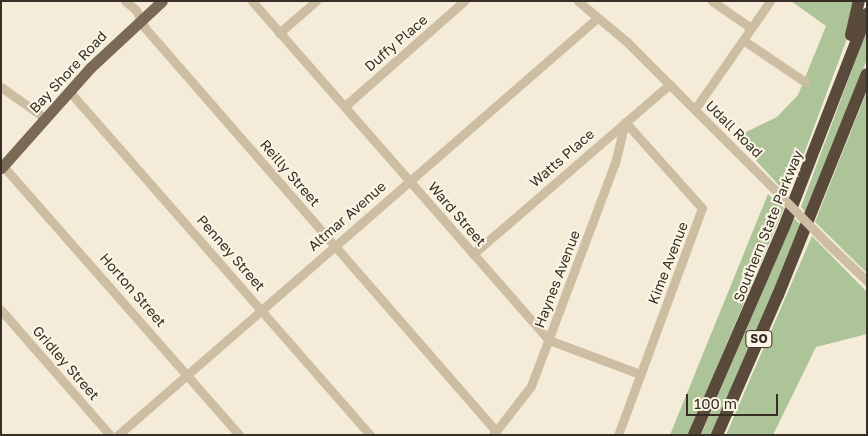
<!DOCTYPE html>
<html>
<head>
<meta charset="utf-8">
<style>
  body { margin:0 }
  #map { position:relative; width:868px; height:436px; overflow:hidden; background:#f4ecd8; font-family:"Golos Text",sans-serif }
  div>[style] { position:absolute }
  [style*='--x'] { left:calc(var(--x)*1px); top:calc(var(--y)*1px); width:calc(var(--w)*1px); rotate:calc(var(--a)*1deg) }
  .green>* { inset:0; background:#acc497 }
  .minor>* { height:9px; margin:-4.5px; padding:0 4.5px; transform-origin:4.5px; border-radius:4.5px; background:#cdbea3 }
  .major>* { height:11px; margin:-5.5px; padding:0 5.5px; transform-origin:5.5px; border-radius:5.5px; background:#7a6955 }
  .highway>* { height:12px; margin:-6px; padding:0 6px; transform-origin:6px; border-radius:6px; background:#594a3c }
  .minor-bridge>* { height:9px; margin:-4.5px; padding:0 4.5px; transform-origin:4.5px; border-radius:4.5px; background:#cdbea3 }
  span { translate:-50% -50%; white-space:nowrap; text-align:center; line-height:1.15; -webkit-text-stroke:4px #fbf5e5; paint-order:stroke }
  .shield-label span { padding:1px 4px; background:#fbf5e5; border:1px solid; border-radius:4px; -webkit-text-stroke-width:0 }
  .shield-label { font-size:12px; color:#372e26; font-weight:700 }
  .street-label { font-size:14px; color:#372e26 }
  .frame { position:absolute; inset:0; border:2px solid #372e26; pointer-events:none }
  .scale { position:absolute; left:686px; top:394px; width:92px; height:22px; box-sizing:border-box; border:2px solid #372e26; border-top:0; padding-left:6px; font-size:15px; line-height:18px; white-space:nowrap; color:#372e26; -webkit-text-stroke:4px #fbf5e5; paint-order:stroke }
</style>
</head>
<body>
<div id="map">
  <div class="green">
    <i style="clip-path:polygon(791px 1px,857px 1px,848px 36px,804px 154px,785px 192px,739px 142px,740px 135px,777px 117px,798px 95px,826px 26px)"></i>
    <i style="clip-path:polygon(867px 29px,867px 59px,807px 214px,801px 207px)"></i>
    <i style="clip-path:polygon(867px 91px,867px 273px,815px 222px)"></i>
    <i style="clip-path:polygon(768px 194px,784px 208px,688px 435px,670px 435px)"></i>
    <i style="clip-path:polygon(794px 218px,802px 226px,712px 435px,701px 435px)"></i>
    <i style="clip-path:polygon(812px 236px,867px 292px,867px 334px,816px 347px,773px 435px,726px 435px)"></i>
  </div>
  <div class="minor">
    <i style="--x:125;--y:1;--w:14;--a:39"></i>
    <i style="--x:136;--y:10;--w:20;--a:63"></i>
    <i style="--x:145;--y:28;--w:534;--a:48.95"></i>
    <i style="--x:252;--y:1;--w:451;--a:48.8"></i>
    <i style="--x:549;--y:340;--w:97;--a:20.5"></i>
    <i style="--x:578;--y:1;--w:64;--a:39.9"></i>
    <i style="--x:627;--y:42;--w:206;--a:45"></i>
    <i style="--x:712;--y:1;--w:47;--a:34.7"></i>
    <i style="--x:279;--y:33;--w:49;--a:-40.9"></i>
    <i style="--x:743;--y:40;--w:75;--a:34.1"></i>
    <i style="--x:1;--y:87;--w:54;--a:35.2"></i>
    <i style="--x:69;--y:91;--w:457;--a:48.8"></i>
    <i style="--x:345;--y:106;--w:159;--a:-41.4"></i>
    <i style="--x:695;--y:109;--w:131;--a:-55.2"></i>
    <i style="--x:3;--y:166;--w:358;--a:48.7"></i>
    <i style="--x:829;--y:245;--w:52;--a:43.5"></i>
    <i style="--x:473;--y:254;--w:260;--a:-40.8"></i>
    <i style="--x:1;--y:310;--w:166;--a:48.9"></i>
    <i style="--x:118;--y:435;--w:634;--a:-41.03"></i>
    <i style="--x:493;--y:435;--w:62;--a:-52.2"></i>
    <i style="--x:531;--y:386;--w:238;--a:-69.4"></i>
    <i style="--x:615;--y:163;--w:42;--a:-76.3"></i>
    <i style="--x:618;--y:435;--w:242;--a:-69.7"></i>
    <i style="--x:702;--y:208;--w:115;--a:-131.8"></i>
  </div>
  <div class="major">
    <i style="--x:1;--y:168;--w:134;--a:-48.3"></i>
    <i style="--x:90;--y:68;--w:98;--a:-42.9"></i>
  </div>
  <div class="highway">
    <i style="--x:851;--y:35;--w:35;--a:-77"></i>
    <i style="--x:694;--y:435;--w:227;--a:-66.6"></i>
    <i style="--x:784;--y:227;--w:229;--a:-68.7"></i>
    <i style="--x:717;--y:435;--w:153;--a:-66.5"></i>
    <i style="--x:778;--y:295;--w:238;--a:-68.1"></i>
  </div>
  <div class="minor-bridge">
    <i style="--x:773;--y:188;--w:80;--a:45.5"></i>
  </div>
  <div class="shield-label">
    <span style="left:759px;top:339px">SO</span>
  </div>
  <div class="street-label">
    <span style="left:396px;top:43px;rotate:-41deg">Duffy Place</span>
    <span style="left:68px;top:72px;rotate:-47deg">Bay Shore Road</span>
    <span style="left:734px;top:129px;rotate:45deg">Udall Road</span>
    <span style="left:562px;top:158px;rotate:-41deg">Watts Place</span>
    <span style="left:290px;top:173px;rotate:49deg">Reilly Street</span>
    <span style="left:457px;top:214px;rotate:49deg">Ward Street</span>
    <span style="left:347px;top:216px;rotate:-41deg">Altmar Avenue</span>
    <span style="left:768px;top:226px;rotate:-68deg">Southern State Parkway</span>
    <span style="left:231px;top:253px;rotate:49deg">Penney Street</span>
    <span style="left:668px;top:263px;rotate:-69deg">Kime Avenue</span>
    <span style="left:557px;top:279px;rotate:-69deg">Haynes Avenue</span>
    <span style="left:133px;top:290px;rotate:49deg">Horton Street</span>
    <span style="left:66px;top:363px;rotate:49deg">Gridley Street</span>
  </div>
  <div class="frame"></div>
  <div class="scale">100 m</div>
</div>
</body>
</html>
